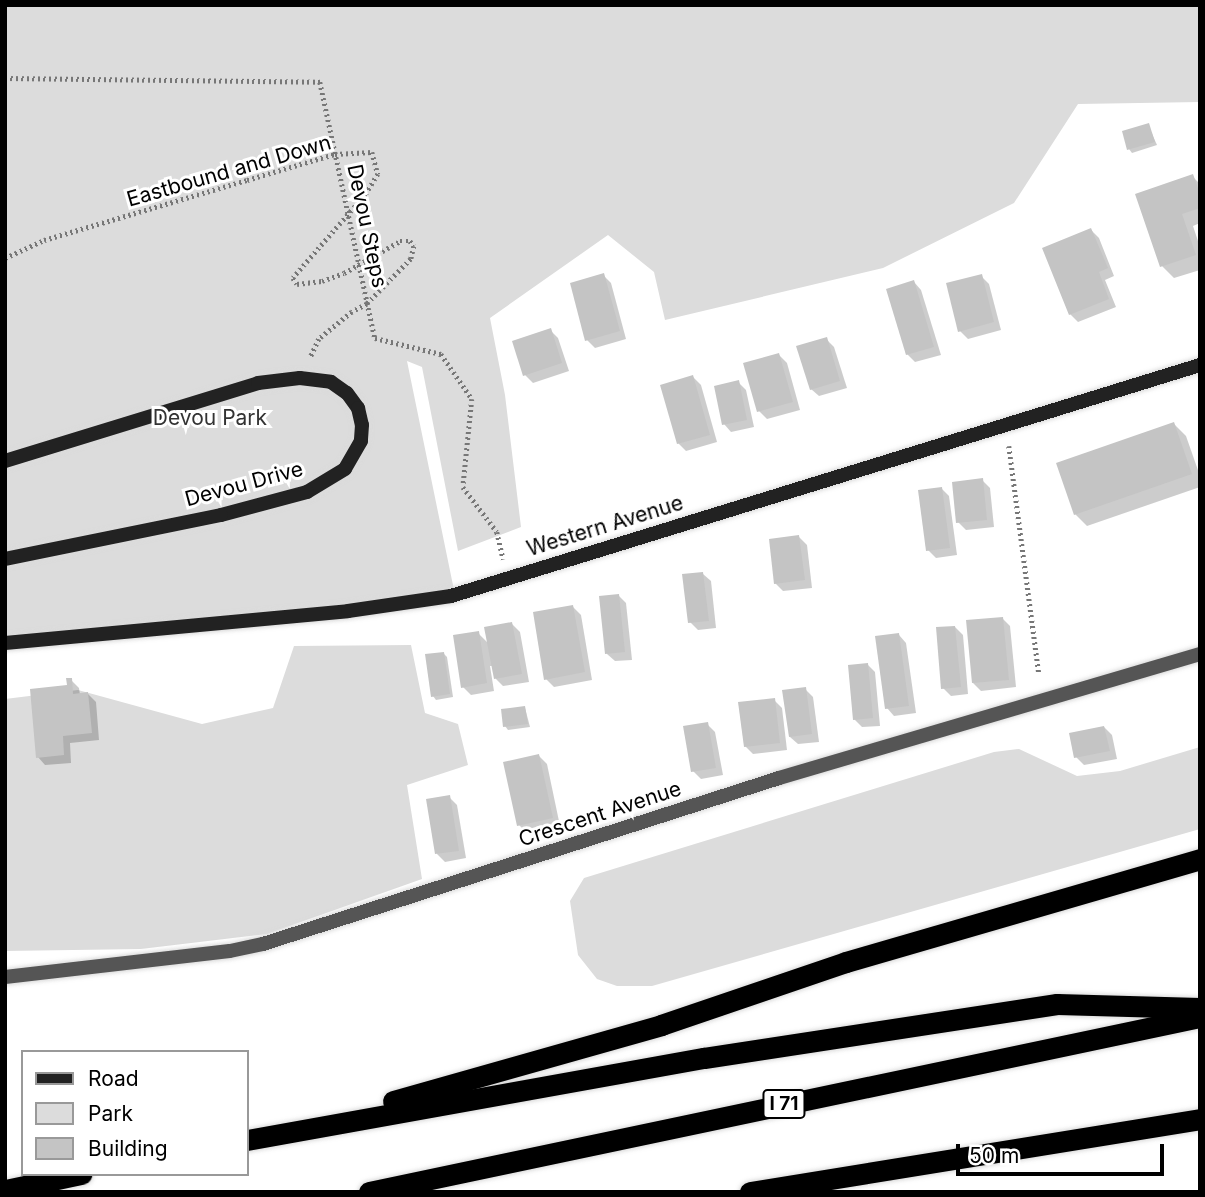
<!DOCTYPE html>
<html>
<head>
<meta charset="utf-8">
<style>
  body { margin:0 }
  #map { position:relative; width:1205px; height:1197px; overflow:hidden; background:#fff; font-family:Inter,sans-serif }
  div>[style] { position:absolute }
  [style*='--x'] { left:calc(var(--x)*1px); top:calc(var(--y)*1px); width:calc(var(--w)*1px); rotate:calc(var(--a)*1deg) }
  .green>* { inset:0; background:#dcdcdc }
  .shadow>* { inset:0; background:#0003 }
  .building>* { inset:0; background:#c4c4c4 }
  .path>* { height:4.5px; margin-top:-2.25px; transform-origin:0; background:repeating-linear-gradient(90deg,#777 0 2px,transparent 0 5.5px) }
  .roads { filter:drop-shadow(0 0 2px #dbdbdb) drop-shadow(0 0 2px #dbdbdb) }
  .street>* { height:14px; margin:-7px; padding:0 7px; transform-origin:7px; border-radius:7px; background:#555 }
  .secondary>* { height:14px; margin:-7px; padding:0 7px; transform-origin:7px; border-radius:7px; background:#222 }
  .highway>* { height:21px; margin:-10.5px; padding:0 10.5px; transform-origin:10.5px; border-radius:10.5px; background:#000 }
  span { translate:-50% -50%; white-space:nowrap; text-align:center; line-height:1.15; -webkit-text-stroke:6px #fff; paint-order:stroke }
  .shield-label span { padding:2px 5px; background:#fff; border:2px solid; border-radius:5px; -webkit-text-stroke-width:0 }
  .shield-label { font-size:19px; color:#000; font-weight:700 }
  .street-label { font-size:21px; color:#000 }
  .park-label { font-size:21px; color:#333 }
  .frame { position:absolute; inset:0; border:7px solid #000; pointer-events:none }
  .legend { position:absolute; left:21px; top:1050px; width:228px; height:126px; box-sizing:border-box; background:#fff; border:2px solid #999; margin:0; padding:9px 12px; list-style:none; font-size:21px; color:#000 }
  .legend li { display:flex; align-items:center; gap:14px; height:35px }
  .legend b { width:35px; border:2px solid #999 }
  .scale { position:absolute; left:956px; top:1144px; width:208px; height:32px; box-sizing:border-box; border:4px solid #000; border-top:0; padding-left:9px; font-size:21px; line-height:24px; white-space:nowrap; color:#000; -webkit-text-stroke:5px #fff; paint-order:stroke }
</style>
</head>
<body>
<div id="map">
  <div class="green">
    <i style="clip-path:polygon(5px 5px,1200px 5px,1200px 102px,1078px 104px,1014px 203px,883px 268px,665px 320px,654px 272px,608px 235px,490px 318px,505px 395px,521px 527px,458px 551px,422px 367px,407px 361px,455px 595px,5px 643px)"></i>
    <i style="clip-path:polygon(411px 645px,425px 713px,458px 724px,468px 765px,407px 785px,422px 879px,267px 934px,141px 949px,5px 951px,5px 699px,78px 690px,202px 724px,273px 708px,294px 646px)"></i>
    <i style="clip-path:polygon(1200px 747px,1200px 829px,652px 986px,617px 986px,597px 979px,578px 955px,570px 901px,584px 878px,994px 752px,1019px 749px,1077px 776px,1120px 771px)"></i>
  </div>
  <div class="shadow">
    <i style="clip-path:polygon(1148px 125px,1157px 145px,1132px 153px,1129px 149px)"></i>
    <i style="clip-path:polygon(1192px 176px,1200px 184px,1200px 223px,1193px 226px,1200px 247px,1200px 270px,1174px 278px,1162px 266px)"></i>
    <i style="clip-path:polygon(1091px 230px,1099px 238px,1114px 276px,1105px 280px,1116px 307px,1078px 322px,1070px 314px)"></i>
    <i style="clip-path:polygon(603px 275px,611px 283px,626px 339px,595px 348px,587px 340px)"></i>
    <i style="clip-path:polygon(981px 276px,989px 284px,1001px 330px,968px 339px,960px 331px)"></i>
    <i style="clip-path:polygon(914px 282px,921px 290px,941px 355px,915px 362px,907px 354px)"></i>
    <i style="clip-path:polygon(550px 330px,558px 338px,569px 371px,533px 383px,525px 375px)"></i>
    <i style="clip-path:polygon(826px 339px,834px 347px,847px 388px,819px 396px,811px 389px)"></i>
    <i style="clip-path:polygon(779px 355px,787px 363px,800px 410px,767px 419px,759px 411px)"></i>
    <i style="clip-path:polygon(693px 377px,701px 385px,717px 442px,686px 451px,678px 443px)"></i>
    <i style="clip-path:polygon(738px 382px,746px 390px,754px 427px,731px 432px,724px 424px)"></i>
    <i style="clip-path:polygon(1174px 424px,1186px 436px,1200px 476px,1200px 487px,1087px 526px,1075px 514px)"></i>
    <i style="clip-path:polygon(982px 480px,990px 488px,994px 527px,966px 530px,958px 522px)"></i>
    <i style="clip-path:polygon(941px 488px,949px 496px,957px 555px,936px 558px,928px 550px)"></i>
    <i style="clip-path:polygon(799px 537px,807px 545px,812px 588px,783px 591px,775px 583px)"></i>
    <i style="clip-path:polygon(703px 574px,711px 581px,716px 628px,698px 630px,690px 622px)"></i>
    <i style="clip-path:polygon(618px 595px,626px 603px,632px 660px,615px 661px,607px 654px)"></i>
    <i style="clip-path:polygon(573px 607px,581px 615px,592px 680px,554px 687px,546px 679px)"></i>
    <i style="clip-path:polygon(1002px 618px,1010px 626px,1016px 687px,981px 691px,973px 683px)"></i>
    <i style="clip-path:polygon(512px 624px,520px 632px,529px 682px,503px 686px,496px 679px,493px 666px,490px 666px,494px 691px,471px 695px,463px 687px,478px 633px,489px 644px)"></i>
    <i style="clip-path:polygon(955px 627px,963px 635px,968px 694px,951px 696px,943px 688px)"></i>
    <i style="clip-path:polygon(899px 635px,906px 643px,916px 713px,894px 716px,887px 708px)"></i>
    <i style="clip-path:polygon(444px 654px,447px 657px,453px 697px,436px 700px,433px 696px)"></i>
    <i style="clip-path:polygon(867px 664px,875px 672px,880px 726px,862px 727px,854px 719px)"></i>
    <i style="clip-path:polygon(71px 680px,79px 688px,80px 695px,88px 694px,96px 702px,99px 740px,70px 743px,71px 763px,45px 765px,38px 757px)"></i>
    <i style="clip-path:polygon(805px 689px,813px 697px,819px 742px,798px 744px,790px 737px)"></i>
    <i style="clip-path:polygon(774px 700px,782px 708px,787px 750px,753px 754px,745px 746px)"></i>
    <i style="clip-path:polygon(525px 708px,530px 727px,508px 730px,505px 726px)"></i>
    <i style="clip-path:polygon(707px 724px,715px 732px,723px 775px,701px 779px,693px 771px)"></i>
    <i style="clip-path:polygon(1104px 727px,1112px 735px,1117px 759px,1084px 765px,1076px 757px)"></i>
    <i style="clip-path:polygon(539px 756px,547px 764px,560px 826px,527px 833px,519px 825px)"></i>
    <i style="clip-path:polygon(449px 797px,457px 805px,466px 858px,445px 862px,437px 854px)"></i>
  </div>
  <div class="building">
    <i style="clip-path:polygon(1149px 123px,1155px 142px,1127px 150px,1122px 131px)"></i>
    <i style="clip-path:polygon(1193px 174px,1200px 194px,1200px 208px,1182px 214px,1196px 255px,1160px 267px,1135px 194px)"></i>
    <i style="clip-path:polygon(1091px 228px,1108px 268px,1099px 272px,1109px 299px,1069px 315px,1042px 248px)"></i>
    <i style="clip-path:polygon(604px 273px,620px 331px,585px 341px,570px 283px)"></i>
    <i style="clip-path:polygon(982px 274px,994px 322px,958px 332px,946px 283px)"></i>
    <i style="clip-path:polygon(914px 280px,934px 347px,906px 355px,886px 289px)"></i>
    <i style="clip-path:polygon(551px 328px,562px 363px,523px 376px,512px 341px)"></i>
    <i style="clip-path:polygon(827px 337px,840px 381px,810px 390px,796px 346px)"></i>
    <i style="clip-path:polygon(779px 353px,793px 402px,757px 412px,743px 363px)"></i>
    <i style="clip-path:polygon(693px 375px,710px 435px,677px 444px,660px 385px)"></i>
    <i style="clip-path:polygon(739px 380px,747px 420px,722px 425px,714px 386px)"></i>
    <i style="clip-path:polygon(1174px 422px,1192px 474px,1074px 515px,1056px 463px)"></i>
    <i style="clip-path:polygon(983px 478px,987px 520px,956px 523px,952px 482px)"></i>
    <i style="clip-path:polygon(942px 487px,950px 548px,926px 551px,918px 490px)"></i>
    <i style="clip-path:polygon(799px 535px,805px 580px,774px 584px,769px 539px)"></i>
    <i style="clip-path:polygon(703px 572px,709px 621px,688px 623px,682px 574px)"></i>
    <i style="clip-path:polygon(619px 594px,625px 652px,605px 654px,599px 596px)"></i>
    <i style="clip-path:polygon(573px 605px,585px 672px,544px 680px,533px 612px)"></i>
    <i style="clip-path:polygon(1003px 617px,1009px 680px,972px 683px,966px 620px)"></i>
    <i style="clip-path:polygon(512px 622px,522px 674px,494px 679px,484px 627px)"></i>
    <i style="clip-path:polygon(955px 626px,961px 687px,941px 689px,936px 627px)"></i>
    <i style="clip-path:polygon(479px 631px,487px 683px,461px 688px,453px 635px)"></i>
    <i style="clip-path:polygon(899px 633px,909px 706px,885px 709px,875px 636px)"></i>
    <i style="clip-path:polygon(444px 652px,450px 694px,431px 697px,425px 654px)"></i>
    <i style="clip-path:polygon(868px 663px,873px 718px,853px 720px,848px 665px)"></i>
    <i style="clip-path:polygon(66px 678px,72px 678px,73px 694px,88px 692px,92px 733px,63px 736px,64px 755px,36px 758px,30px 689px,67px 685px)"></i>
    <i style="clip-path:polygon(806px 687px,812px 734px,789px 737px,782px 690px)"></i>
    <i style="clip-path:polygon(775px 698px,780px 743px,744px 747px,738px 702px)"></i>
    <i style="clip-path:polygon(525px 706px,528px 724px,503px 727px,501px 709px)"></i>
    <i style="clip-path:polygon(708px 722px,716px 768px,691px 772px,683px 726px)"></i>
    <i style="clip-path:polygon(1104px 726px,1110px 751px,1074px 758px,1069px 733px)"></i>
    <i style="clip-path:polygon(539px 754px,553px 818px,517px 826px,503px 762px)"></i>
    <i style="clip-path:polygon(450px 795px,459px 851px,435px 854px,426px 799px)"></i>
  </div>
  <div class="path">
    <i style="--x:5;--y:78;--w:315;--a:0.7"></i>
    <i style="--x:320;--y:82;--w:262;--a:77.9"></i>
    <i style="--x:375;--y:338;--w:68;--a:13.6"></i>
    <i style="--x:441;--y:354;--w:55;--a:55.4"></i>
    <i style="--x:472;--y:399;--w:88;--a:95.8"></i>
    <i style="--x:463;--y:487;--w:56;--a:52.9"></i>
    <i style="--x:497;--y:532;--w:28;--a:77"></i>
    <i style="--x:5;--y:258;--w:43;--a:-24.8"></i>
    <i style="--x:44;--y:240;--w:212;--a:-16.5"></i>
    <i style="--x:247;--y:180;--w:92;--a:-16.5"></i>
    <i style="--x:335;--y:154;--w:37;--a:-3"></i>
    <i style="--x:372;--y:152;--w:23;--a:75"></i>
    <i style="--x:378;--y:174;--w:23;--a:121"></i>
    <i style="--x:366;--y:194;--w:111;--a:131"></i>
    <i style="--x:293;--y:278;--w:7;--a:56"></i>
    <i style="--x:297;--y:284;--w:25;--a:-7"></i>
    <i style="--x:322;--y:281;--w:23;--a:-20"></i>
    <i style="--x:344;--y:273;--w:64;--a:-29.7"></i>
    <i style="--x:400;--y:241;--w:10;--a:0"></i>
    <i style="--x:410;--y:241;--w:6;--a:51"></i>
    <i style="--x:414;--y:246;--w:13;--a:103"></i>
    <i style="--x:411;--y:259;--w:63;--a:134.4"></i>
    <i style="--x:367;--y:304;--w:17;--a:152"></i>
    <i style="--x:352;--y:312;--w:43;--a:140.7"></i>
    <i style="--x:319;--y:339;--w:21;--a:115"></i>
    <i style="--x:1009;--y:446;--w:229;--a:82.5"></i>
  </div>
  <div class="roads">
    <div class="street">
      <i style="--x:5;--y:977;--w:226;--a:-6.6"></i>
      <i style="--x:230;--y:951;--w:34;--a:-12"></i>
      <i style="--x:263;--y:944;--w:542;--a:-17.83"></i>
      <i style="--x:779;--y:778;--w:439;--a:-16.4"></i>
    </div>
    <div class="secondary">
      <i style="--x:5;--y:461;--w:265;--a:-17.1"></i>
      <i style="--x:258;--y:383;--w:42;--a:-6.8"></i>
      <i style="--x:300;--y:378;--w:31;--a:7"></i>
      <i style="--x:331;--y:382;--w:19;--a:35"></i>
      <i style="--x:347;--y:393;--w:19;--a:54"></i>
      <i style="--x:358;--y:408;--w:17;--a:77"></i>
      <i style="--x:362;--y:425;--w:16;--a:94"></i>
      <i style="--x:361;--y:441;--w:32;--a:120"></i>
      <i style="--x:345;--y:469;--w:44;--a:148.8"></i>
      <i style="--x:307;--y:492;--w:89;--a:165"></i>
      <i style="--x:221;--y:515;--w:220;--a:168.5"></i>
      <i style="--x:5;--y:643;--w:344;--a:-5.3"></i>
      <i style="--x:348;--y:611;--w:104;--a:-8.3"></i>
      <i style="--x:451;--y:596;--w:784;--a:-17.14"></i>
    </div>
    <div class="highway">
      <i style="--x:393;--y:1101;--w:279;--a:-15.8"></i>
      <i style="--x:661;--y:1025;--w:195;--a:-18.8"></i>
      <i style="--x:846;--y:962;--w:369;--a:-16.2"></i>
      <i style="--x:247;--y:1140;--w:464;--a:-10.2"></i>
      <i style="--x:704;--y:1058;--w:357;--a:-8.7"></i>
      <i style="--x:1057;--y:1004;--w:143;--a:1.6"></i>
      <i style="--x:5;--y:1190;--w:78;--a:-11.9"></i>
      <i style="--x:369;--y:1192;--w:849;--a:-11.89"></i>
      <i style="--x:750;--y:1192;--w:456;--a:-9.2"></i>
    </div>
  </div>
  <div class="shield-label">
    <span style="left:784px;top:1104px">I 71</span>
  </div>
  <div class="street-label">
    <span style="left:229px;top:171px;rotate:-16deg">Eastbound and Down</span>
    <span style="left:367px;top:226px;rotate:78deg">Devou Steps</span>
    <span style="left:244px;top:484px;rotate:-15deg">Devou Drive</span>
    <span style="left:605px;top:526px;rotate:-17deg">Western Avenue</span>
    <span style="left:600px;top:814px;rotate:-18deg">Crescent Avenue</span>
  </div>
  <div class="park-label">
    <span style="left:210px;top:418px">Devou Park</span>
  </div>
  <div class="frame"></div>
  <ul class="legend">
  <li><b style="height:9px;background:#222"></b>Road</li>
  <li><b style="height:19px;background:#dcdcdc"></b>Park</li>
  <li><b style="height:19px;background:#c4c4c4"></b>Building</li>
  </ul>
  <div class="scale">50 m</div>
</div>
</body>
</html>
